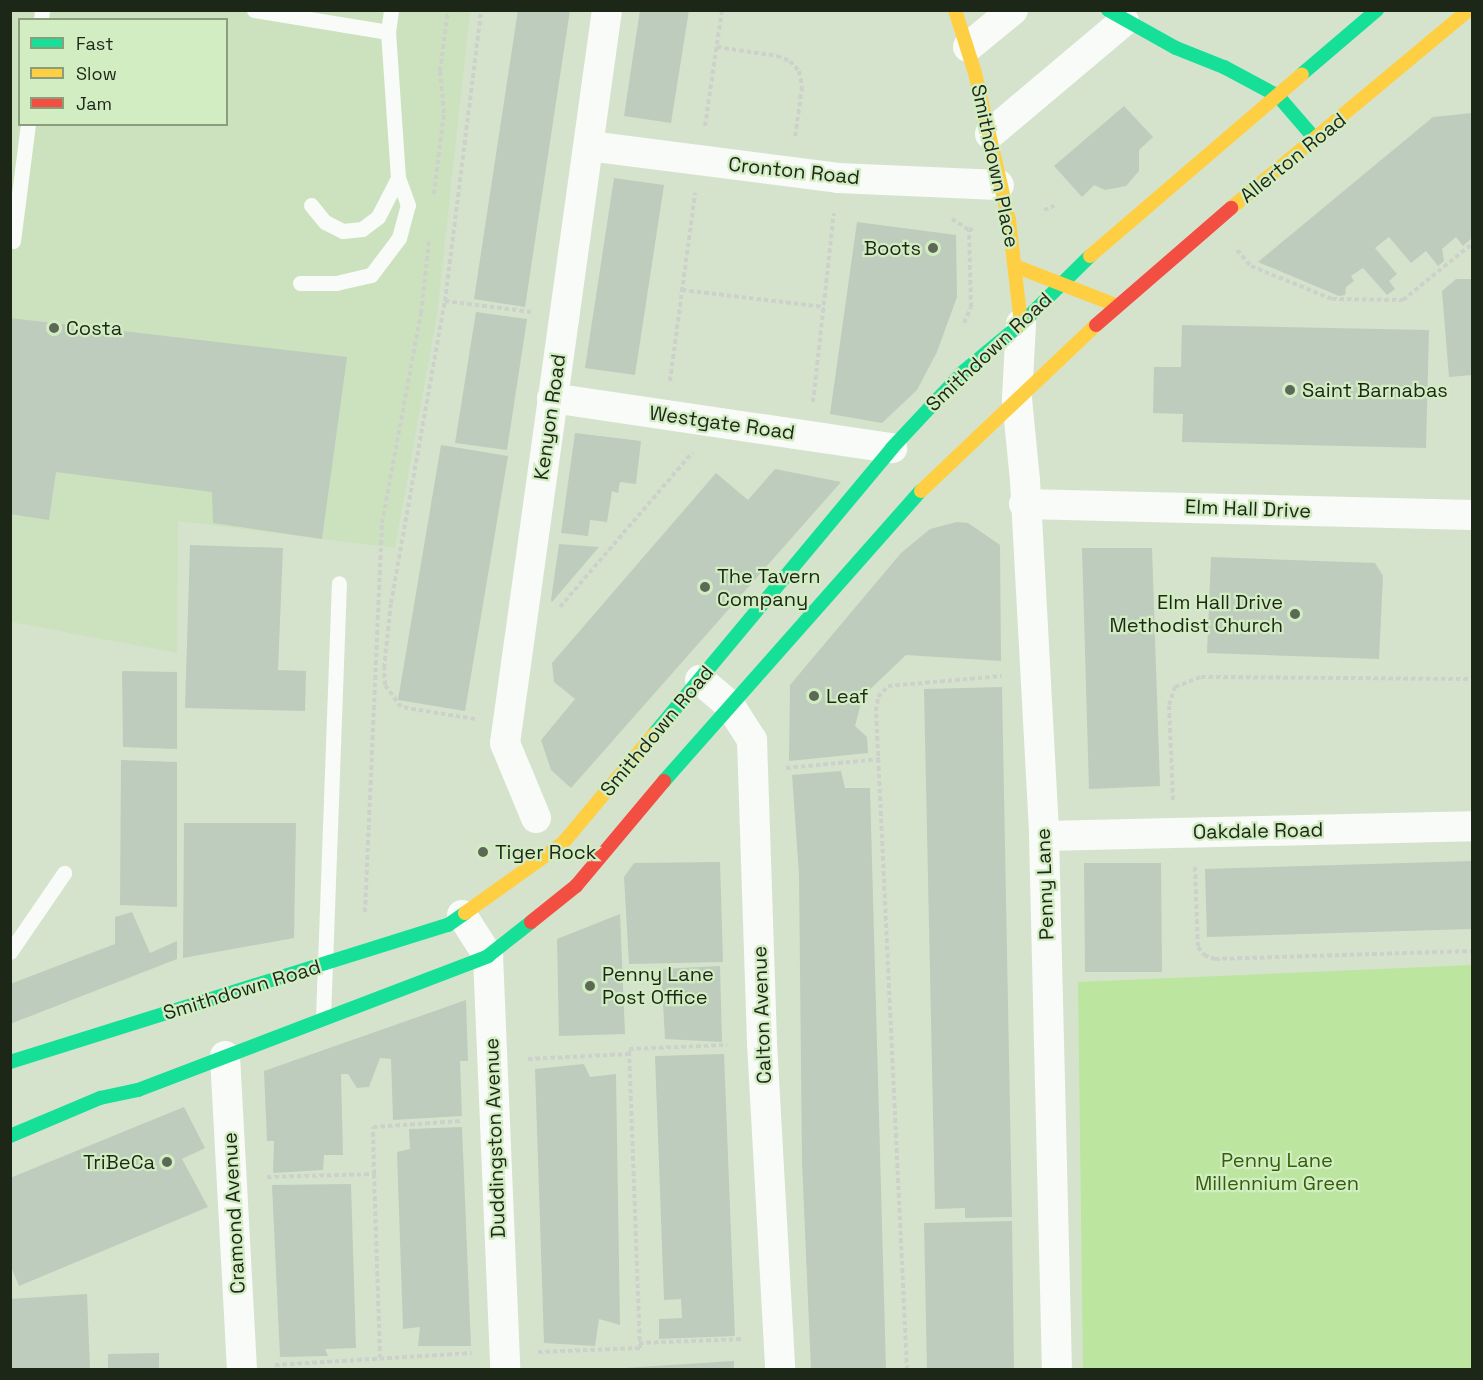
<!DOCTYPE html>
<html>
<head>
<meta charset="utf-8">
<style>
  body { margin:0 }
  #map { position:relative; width:1483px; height:1380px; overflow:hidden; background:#d5e3cd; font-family:"Space Grotesk",sans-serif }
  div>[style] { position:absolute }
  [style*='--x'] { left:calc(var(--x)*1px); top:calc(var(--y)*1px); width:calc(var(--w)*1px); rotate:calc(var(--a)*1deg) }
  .built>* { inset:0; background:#cce2be }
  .green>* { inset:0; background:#bce59f }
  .building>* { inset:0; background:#bdccbc }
  .path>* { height:4px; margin-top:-2px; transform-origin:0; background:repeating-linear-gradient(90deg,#cdd1cb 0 4.5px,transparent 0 7.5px) }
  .lane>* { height:15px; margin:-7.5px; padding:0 7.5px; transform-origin:7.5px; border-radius:7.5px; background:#f9fbf8 }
  .street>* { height:30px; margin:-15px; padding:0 15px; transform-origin:15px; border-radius:15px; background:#f9fbf8 }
  .fast>* { height:14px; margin:-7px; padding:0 7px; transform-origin:7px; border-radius:7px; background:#16e098 }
  .slow>* { height:14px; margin:-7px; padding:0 7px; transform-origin:7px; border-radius:7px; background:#ffcf43 }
  .jam>* { height:14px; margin:-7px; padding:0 7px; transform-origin:7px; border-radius:7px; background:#f24e42 }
  .dots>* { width:16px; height:16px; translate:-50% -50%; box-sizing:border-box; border:3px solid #d3edc3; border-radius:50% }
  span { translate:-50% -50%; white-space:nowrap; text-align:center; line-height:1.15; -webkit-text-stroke:4.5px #d3edc3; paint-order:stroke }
  .street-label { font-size:20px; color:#1d2717 }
  .poi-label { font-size:20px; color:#1d2717 }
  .right { translate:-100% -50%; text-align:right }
  .left { translate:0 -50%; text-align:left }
  .park-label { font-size:20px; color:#345e0a }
  .frame { position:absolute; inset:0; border:12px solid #1d2717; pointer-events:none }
  .legend { position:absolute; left:18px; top:18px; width:210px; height:108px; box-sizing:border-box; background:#d3edc3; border:2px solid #8a9e7e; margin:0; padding:8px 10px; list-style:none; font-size:18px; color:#1d2717 }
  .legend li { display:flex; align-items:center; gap:12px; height:30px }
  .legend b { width:30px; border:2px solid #8a9e7e }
</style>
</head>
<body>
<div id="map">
  <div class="built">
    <i style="clip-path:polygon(evenodd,10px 11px,470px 11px,437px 316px,395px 548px,178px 521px,177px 653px,11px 622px,10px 11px,20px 20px,226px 20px,226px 124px,20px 124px,20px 20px)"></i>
  </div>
  <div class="green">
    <i style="clip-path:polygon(1472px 965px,1472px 1369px,1083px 1369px,1078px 982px)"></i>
  </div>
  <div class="building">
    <i style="clip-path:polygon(518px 10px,570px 10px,525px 307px,474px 299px)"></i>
    <i style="clip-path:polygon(640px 10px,689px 10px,671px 123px,624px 116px)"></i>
    <i style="clip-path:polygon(1124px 106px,1153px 137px,1139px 150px,1139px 171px,1126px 186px,1105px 190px,1094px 185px,1082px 197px,1054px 166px)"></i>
    <i style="clip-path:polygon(1472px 113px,1472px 238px,1463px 246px,1456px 237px,1442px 249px,1444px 261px,1438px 266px,1426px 251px,1411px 263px,1389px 237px,1375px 248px,1397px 274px,1389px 281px,1395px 289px,1387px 295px,1363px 268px,1351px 276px,1354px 281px,1346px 287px,1345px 295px,1339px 296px,1258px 262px,1433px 117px)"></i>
    <i style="clip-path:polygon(614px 178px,664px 185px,635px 375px,585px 368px)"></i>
    <i style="clip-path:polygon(857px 222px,956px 235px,957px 297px,937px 352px,917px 390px,882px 423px,830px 414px)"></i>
    <i style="clip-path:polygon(1456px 279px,1472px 279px,1472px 375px,1449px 377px,1442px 291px)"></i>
    <i style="clip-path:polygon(476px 312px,527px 319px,507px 450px,455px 443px)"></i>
    <i style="clip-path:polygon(10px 318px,347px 357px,322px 539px,213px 523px,212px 492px,56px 472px,49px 520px,10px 514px)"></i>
    <i style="clip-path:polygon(1182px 325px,1429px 330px,1426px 448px,1182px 442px,1183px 414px,1153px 413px,1154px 367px,1181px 367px)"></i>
    <i style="clip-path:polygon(575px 433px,641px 441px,636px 484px,620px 482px,618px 493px,612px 491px,607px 522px,590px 520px,588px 536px,561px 533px)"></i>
    <i style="clip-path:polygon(441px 445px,508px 456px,465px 711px,398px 700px)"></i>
    <i style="clip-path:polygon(775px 469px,841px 482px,571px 788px,551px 770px,541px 740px,575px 699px,554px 682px,552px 663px,716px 473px,748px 500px)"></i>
    <i style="clip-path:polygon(957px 522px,968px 523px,1000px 545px,1001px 661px,906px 655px,863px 696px,855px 726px,867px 737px,868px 753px,789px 761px,790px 685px,901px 553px,930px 529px)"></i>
    <i style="clip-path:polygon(559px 544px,599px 547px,552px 602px,551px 600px)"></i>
    <i style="clip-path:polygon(190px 545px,283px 548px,278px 670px,306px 671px,305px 711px,185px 708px)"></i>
    <i style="clip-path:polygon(1082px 548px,1152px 548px,1160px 786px,1089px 789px)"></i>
    <i style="clip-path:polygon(1211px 557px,1375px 563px,1383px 576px,1379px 659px,1207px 653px)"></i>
    <i style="clip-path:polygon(122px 671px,177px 672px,177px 749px,123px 747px)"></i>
    <i style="clip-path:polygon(1002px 687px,1012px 1217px,965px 1218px,965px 1208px,935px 1209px,924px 689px)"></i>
    <i style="clip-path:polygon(121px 760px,177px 762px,177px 907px,120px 905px)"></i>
    <i style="clip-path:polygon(841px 771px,845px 788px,870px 788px,886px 1370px,811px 1370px,802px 1162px,799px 874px,792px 775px)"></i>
    <i style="clip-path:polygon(184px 823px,296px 823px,294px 938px,183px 958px)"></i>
    <i style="clip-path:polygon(1472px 861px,1472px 929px,1207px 937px,1205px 869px)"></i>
    <i style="clip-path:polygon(720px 862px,723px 962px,629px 964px,624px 877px,634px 863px)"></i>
    <i style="clip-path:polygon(1084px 863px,1161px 863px,1162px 972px,1085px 972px)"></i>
    <i style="clip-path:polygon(132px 912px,150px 953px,177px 941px,177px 959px,10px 1024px,10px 984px,115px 944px,115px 917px)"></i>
    <i style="clip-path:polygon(620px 914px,625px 1034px,559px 1036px,557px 939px)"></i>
    <i style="clip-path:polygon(720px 966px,722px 1042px,665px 1039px,661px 969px)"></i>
    <i style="clip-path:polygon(466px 1000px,468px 1061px,460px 1061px,462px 1116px,393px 1120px,391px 1059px,380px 1058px,369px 1087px,357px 1088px,348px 1074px,341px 1074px,343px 1155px,324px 1155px,323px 1170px,273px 1173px,274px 1141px,267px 1141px,264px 1071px)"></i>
    <i style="clip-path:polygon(724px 1054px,735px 1336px,659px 1339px,659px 1319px,682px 1318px,681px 1299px,664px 1300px,655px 1056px)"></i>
    <i style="clip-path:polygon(584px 1064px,590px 1077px,616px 1074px,620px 1325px,599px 1319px,595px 1346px,544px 1343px,535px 1069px)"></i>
    <i style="clip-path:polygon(184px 1107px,205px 1148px,182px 1159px,208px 1207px,19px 1286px,10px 1264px,10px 1178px)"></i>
    <i style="clip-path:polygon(462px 1127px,471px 1346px,418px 1346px,420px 1327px,403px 1329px,397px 1152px,410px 1149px,409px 1129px)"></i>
    <i style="clip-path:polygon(351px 1184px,356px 1348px,325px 1349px,328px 1356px,280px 1357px,272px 1185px)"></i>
    <i style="clip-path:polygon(1012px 1221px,1014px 1370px,927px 1370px,924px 1223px)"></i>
    <i style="clip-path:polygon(87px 1294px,90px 1370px,10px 1370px,10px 1299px)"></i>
    <i style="clip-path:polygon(159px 1353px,159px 1370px,108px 1370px,108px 1354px)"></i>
    <i style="clip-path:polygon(734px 1361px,734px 1370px,625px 1370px,624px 1368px)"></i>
  </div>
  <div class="path">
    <i style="--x:717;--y:47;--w:61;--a:8.5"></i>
    <i style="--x:777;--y:56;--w:14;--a:21"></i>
    <i style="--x:790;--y:61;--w:13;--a:48"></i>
    <i style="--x:799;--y:71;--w:16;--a:79"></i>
    <i style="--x:802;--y:87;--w:51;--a:97.8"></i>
    <i style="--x:705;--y:126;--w:117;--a:-81.7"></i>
    <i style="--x:434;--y:194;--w:82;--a:-83"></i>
    <i style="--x:444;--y:113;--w:42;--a:-95.4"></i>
    <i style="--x:440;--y:71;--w:62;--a:-82.5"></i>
    <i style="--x:1044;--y:210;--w:11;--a:-22"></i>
    <i style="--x:952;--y:219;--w:20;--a:33"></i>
    <i style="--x:1237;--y:250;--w:21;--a:49"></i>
    <i style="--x:1251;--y:266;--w:87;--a:22.2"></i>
    <i style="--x:1332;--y:299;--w:71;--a:0.8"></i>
    <i style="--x:1403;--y:300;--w:89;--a:-39.1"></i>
    <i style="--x:682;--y:290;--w:143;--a:6.8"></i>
    <i style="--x:445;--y:301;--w:87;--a:7.3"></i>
    <i style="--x:964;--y:323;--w:17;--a:-66"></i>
    <i style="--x:971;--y:307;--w:77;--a:-91.5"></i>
    <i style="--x:969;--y:230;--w:4;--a:-14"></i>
    <i style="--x:670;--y:381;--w:190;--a:-82.4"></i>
    <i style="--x:813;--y:402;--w:190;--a:-83.7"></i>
    <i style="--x:560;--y:607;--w:203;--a:-49.4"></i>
    <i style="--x:475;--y:719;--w:75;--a:-170.8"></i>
    <i style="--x:401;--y:707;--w:27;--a:-126"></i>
    <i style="--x:385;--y:685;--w:17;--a:-93"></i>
    <i style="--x:384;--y:668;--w:65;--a:-83.9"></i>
    <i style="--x:391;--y:603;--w:307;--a:-79.9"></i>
    <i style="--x:445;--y:301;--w:293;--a:-82.9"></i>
    <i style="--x:786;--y:768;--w:95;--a:-5.4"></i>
    <i style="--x:1173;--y:800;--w:95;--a:-92.4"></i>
    <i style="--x:1169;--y:705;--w:19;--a:-72"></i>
    <i style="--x:1175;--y:687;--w:28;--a:-21"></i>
    <i style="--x:1201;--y:677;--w:271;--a:0.4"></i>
    <i style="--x:1195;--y:867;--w:80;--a:87.9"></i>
    <i style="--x:1198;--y:947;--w:10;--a:53"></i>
    <i style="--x:1204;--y:955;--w:12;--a:20"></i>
    <i style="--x:1215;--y:959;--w:257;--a:-1.8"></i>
    <i style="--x:365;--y:912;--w:389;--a:-87.5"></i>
    <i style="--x:382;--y:523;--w:214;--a:-79.5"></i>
    <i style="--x:421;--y:313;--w:73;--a:-83.7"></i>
    <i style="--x:528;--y:1059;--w:101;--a:-2.8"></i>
    <i style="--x:374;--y:1174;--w:185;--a:88.1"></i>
    <i style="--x:267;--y:1177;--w:107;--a:-1.6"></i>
    <i style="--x:374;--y:1174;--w:47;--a:-91.2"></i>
    <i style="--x:373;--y:1127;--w:88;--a:-3.9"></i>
    <i style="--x:639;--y:1343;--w:104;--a:-2.2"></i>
    <i style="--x:538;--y:1352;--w:102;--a:-2.2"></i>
    <i style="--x:640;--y:1348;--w:299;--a:-92.1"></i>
    <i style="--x:629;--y:1049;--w:98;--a:-2.3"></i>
    <i style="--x:275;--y:1365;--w:197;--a:-3.5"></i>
    <i style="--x:907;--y:1370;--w:660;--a:-92.69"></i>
    <i style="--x:876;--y:711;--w:14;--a:-82"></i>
    <i style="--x:878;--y:697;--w:15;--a:-48"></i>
    <i style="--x:888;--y:686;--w:114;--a:-5"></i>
  </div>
  <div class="lane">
    <i style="--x:254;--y:10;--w:136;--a:9.3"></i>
    <i style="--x:41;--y:20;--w:10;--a:-84"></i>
    <i style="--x:311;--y:205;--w:22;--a:51"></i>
    <i style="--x:325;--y:222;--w:20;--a:27"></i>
    <i style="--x:343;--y:231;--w:19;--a:-6"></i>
    <i style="--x:362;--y:229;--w:20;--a:-37"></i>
    <i style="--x:378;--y:217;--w:44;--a:-62.9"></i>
    <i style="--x:13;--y:241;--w:118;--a:-82.7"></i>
    <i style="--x:300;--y:283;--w:36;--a:0"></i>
    <i style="--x:336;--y:283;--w:36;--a:-13"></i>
    <i style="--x:371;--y:275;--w:46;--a:-52.9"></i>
    <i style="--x:399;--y:238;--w:34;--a:-75"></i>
    <i style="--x:408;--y:205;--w:29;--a:-110"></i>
    <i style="--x:398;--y:178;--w:146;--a:-93.9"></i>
    <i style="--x:388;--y:32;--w:22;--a:-82"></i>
    <i style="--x:10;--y:952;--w:96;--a:-55.6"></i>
    <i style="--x:323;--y:1018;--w:435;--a:-87.9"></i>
  </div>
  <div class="street">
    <i style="--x:968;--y:47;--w:58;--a:-39.4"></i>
    <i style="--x:990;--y:134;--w:175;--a:-40.1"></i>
    <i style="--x:589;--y:146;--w:251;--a:7.3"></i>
    <i style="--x:838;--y:178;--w:161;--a:2.5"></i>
    <i style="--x:1021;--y:324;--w:75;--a:93.1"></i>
    <i style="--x:1017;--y:399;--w:81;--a:84.4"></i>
    <i style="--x:1025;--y:480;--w:357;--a:86.9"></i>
    <i style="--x:1044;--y:836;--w:534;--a:88.61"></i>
    <i style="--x:552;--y:398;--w:344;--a:8.4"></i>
    <i style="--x:1024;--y:504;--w:448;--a:1.4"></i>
    <i style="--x:700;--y:680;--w:38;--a:40"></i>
    <i style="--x:729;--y:704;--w:43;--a:57.4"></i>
    <i style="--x:752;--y:740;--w:303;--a:88.1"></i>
    <i style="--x:762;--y:1043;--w:327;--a:86.8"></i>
    <i style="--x:536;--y:818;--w:81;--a:-112.5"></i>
    <i style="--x:505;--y:743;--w:740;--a:-82.08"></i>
    <i style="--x:1044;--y:836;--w:428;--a:-1.3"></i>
    <i style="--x:462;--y:915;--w:49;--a:57.6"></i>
    <i style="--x:488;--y:956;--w:414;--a:87.6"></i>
    <i style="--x:225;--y:1056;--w:314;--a:86.9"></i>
  </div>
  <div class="fast">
    <i style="--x:1108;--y:10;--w:78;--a:29.2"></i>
    <i style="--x:1176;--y:48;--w:52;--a:21.6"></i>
    <i style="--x:1224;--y:67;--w:61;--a:28.2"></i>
    <i style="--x:1278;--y:96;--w:58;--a:49.2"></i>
    <i style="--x:1302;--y:74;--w:99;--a:-40.5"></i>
    <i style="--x:654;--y:734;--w:372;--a:-50.2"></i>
    <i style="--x:892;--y:448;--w:104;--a:-46.9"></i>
    <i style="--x:963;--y:372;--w:75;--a:-39.6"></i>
    <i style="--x:1021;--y:324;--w:97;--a:-44.6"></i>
    <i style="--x:664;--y:781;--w:387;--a:-48.5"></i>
    <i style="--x:10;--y:1062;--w:459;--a:-17.4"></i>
    <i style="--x:448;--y:925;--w:21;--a:-35"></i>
    <i style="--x:10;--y:1136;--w:98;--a:-22.9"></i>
    <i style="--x:100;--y:1098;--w:39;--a:-12"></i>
    <i style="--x:138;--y:1090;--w:375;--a:-20.9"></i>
    <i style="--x:488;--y:956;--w:55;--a:-38.3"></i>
  </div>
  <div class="slow">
    <i style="--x:955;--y:10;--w:66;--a:72.4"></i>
    <i style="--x:975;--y:73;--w:151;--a:77"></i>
    <i style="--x:1009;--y:220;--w:105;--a:83.4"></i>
    <i style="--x:1231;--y:208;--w:310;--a:-39.8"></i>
    <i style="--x:1090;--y:256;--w:279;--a:-40.6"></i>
    <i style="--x:1015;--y:266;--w:110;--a:21.2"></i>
    <i style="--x:921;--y:491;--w:241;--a:-43.5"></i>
    <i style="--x:465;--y:913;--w:120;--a:-35.5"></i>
    <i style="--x:563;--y:843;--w:142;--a:-50.1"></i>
  </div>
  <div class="jam">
    <i style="--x:1096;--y:325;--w:179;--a:-40.9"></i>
    <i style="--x:531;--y:922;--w:58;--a:-38.7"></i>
    <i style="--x:576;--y:886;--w:137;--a:-50"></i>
  </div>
  <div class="dots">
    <i style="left:933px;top:248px;background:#5d6957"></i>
    <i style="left:54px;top:328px;background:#5d6957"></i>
    <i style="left:1290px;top:390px;background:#5d6957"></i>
    <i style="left:705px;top:587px;background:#5d6957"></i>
    <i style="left:1295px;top:614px;background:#5d6957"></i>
    <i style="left:814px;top:696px;background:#5d6957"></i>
    <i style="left:483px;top:852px;background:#5d6957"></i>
    <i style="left:590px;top:986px;background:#5d6957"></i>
    <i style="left:167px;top:1162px;background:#5d6957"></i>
  </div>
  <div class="street-label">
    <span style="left:1293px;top:158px;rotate:-39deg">Allerton Road</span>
    <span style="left:995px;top:166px;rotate:78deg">Smithdown Place</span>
    <span style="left:794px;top:171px;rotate:6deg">Cronton Road</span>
    <span style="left:989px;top:352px;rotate:-43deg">Smithdown Road</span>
    <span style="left:550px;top:417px;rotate:-82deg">Kenyon Road</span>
    <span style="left:722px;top:423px;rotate:8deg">Westgate Road</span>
    <span style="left:1248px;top:509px;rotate:2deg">Elm Hall Drive</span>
    <span style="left:657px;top:731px;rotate:-50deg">Smithdown Road</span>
    <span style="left:1258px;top:831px;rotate:-1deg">Oakdale Road</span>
    <span style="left:1045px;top:884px;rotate:-92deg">Penny Lane</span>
    <span style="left:242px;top:990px;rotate:-17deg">Smithdown Road</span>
    <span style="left:762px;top:1015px;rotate:-92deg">Calton Avenue</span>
    <span style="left:495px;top:1138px;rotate:-92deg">Duddingston Avenue</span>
    <span style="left:234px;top:1213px;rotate:-93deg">Cramond Avenue</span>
  </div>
  <div class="poi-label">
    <span class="right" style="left:921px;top:248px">Boots</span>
    <span class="left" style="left:66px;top:328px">Costa</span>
    <span class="left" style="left:1302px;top:390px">Saint Barnabas</span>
    <span class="left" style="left:717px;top:588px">The Tavern<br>Company</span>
    <span class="right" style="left:1283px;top:614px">Elm Hall Drive<br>Methodist Church</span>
    <span class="left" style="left:826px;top:696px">Leaf</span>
    <span class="left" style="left:495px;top:852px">Tiger Rock</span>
    <span class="left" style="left:602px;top:986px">Penny Lane<br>Post Office</span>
    <span class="right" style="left:155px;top:1162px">TriBeCa</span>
  </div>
  <div class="park-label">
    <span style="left:1277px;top:1172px">Penny Lane<br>Millennium Green</span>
  </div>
  <div class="frame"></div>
  <ul class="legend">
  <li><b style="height:8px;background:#16e098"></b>Fast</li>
  <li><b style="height:8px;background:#ffcf43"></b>Slow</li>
  <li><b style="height:8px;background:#f24e42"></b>Jam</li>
  </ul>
</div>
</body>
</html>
